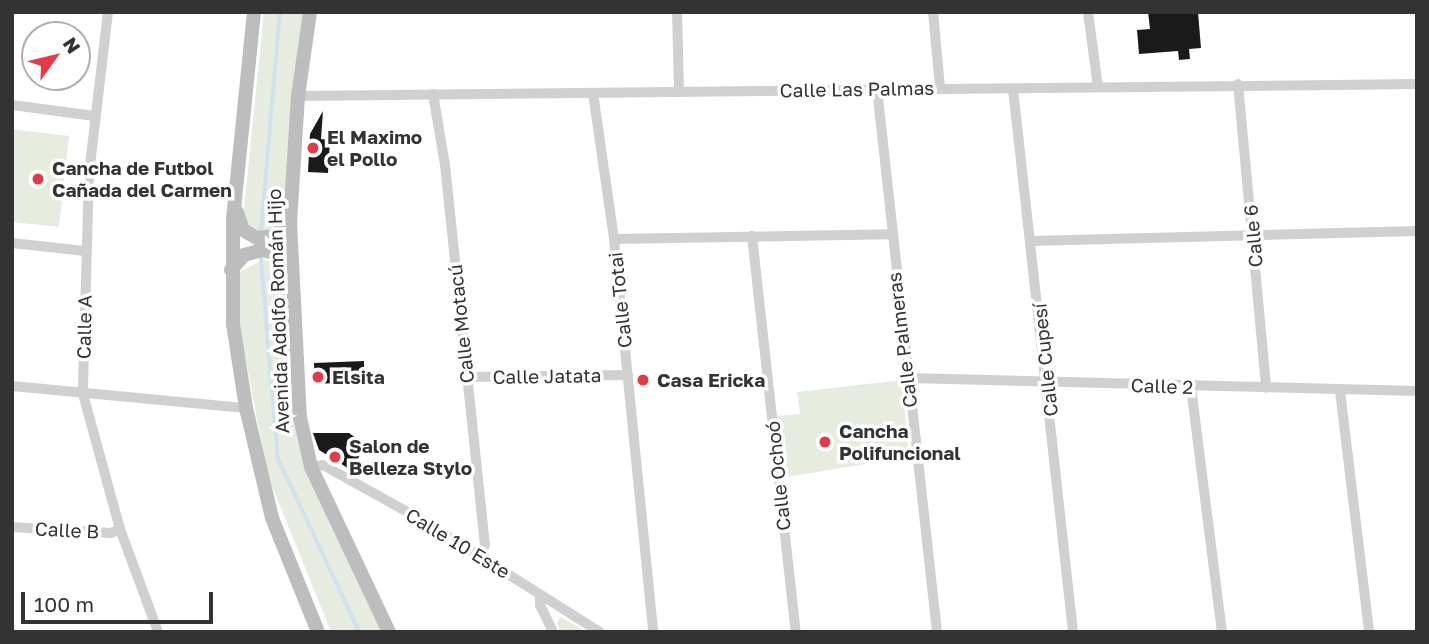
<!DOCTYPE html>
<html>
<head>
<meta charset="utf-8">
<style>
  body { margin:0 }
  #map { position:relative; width:1429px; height:644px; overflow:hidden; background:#fff; font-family:"Golos Text",sans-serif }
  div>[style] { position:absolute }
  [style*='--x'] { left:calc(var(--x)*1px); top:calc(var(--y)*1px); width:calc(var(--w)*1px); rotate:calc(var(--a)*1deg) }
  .green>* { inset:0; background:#e6ecdf }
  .stream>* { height:3.5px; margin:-1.75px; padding:0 1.75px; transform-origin:1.75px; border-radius:1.75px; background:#cfe2ee }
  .building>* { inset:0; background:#1a1a1a }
  .minor>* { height:10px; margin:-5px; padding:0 5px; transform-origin:5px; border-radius:5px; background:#d0d0d0 }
  .secondary>* { height:14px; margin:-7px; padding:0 7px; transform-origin:7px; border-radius:7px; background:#bdbdbd }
  .dots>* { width:19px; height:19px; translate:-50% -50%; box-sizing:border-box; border:4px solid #fff; border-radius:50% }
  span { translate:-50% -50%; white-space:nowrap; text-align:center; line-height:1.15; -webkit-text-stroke:7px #fff; paint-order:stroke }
  .street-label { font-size:19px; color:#333 }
  .poi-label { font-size:19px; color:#333; font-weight:700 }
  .left { translate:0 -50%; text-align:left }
  .frame { position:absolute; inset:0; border:14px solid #333; pointer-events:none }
  .north { position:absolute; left:21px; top:21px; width:70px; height:70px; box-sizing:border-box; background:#fff; border:2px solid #adadad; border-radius:50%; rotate:56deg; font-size:19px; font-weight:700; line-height:28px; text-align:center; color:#333 }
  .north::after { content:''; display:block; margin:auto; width:24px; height:32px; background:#e63946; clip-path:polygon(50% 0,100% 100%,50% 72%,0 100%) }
  .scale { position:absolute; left:21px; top:592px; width:192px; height:32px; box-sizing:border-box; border:4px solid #333; border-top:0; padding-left:9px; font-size:21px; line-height:24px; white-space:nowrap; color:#333; -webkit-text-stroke:5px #fff; paint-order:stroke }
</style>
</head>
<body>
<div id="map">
  <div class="green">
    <i style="clip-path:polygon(264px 12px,316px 12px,285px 227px,256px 235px,243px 220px)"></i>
    <i style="clip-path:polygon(12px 129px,69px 136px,59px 227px,12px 222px)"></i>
    <i style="clip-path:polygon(264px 259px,283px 267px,297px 419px,385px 632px,331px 632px,268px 476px,240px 330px,240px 272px)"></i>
    <i style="clip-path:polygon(902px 380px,909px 457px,786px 477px,777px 416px,800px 414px,797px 392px)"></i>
    <i style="clip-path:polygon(561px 617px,586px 632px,560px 632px,557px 622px)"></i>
  </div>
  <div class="stream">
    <i style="--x:261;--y:232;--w:221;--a:-85.1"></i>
    <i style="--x:261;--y:254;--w:205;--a:85.2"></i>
    <i style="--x:278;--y:458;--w:192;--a:64.8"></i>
  </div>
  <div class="building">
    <i style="clip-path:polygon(1148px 12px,1198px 12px,1201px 48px,1189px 49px,1190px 59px,1179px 60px,1178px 51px,1139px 54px,1137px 30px,1150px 29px)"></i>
    <i style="clip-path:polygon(323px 111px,321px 139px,330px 140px,328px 173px,308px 172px,310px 134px)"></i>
    <i style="clip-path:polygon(364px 361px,364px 375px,335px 376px,336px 383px,315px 384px,314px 363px)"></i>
    <i style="clip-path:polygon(313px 433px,349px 433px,366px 445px,351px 470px,319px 450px)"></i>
  </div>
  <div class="minor">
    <i style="--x:108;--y:12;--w:162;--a:96.7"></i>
    <i style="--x:89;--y:173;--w:221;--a:91.6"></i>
    <i style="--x:83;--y:394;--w:140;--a:74.7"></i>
    <i style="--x:120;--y:529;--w:110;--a:69.7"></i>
    <i style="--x:677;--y:12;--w:78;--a:88.5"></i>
    <i style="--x:933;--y:12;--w:75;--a:84.7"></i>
    <i style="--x:1088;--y:12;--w:76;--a:82.4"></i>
    <i style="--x:1238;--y:84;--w:305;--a:84.7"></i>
    <i style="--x:877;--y:89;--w:546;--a:83.69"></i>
    <i style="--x:1013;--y:89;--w:546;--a:83.69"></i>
    <i style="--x:593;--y:93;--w:148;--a:81.8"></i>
    <i style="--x:614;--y:239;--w:395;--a:84.3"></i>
    <i style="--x:433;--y:94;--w:72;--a:80.4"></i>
    <i style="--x:445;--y:165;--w:381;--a:84"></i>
    <i style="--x:485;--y:544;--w:11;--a:105"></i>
    <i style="--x:298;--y:96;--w:1119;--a:-0.61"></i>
    <i style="--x:12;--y:105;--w:83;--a:7.6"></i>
    <i style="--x:752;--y:236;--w:398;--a:83.7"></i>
    <i style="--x:614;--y:239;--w:276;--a:-1"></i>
    <i style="--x:1032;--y:241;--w:385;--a:-1.5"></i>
    <i style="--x:12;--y:243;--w:73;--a:6.3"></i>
    <i style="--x:466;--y:377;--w:162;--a:-0.7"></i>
    <i style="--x:907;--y:378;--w:510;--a:1.46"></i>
    <i style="--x:12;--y:386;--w:235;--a:5.4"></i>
    <i style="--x:1191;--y:387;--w:247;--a:82.8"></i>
    <i style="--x:1340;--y:391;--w:243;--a:83.1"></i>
    <i style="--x:311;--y:467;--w:12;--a:-9"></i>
    <i style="--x:323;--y:465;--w:113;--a:29.1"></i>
    <i style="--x:422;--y:520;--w:210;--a:32.2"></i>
    <i style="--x:12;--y:527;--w:99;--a:3.5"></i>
    <i style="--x:111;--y:533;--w:10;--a:-24"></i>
    <i style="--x:540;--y:596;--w:9;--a:90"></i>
    <i style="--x:540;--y:605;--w:30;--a:64"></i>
  </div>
  <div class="secondary">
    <i style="--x:254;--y:12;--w:207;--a:95.8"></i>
    <i style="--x:233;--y:218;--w:106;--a:90"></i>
    <i style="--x:233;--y:324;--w:85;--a:81.2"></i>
    <i style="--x:246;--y:408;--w:113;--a:76.7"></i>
    <i style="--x:272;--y:518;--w:123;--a:68"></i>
    <i style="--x:310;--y:12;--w:85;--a:98.1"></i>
    <i style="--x:298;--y:96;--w:126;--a:93.6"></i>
    <i style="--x:290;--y:222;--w:195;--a:87.1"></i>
    <i style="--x:300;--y:417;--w:51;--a:77.6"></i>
    <i style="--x:311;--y:467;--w:183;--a:64.7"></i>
    <i style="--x:237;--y:212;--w:19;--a:72"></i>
    <i style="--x:243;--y:230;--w:16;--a:30"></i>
    <i style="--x:257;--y:238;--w:18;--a:-6"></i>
    <i style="--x:275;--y:236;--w:21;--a:-43"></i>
    <i style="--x:231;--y:270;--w:20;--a:-49"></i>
    <i style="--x:244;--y:255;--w:20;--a:-15"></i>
    <i style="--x:263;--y:250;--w:16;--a:15"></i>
    <i style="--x:278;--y:254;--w:21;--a:49"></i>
  </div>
  <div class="dots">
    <i style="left:313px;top:148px;background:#e63946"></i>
    <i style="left:38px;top:179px;background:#e63946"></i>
    <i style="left:318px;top:377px;background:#e63946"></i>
    <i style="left:643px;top:380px;background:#e63946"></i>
    <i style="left:825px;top:442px;background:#e63946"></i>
    <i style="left:335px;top:457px;background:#e63946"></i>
  </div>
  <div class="street-label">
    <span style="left:857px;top:89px;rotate:-1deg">Calle Las Palmas</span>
    <span style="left:1253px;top:236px;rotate:-95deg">Calle 6</span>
    <span style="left:620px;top:300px;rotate:-96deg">Calle Totai</span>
    <span style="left:278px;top:311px;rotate:-92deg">Avenida Adolfo Román Hijo</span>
    <span style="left:461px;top:324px;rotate:-96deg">Calle Motacú</span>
    <span style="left:84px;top:327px;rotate:-89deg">Calle A</span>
    <span style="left:902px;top:340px;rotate:-97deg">Calle Palmeras</span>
    <span style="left:1045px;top:360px;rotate:-96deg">Calle Cupesí</span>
    <span style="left:547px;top:376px;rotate:-1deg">Calle Jatata</span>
    <span style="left:1162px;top:386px;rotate:2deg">Calle 2</span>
    <span style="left:778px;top:476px;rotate:-96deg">Calle Ochoó</span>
    <span style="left:67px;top:530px;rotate:3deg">Calle B</span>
    <span style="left:458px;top:543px;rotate:31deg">Calle 10 Este</span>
  </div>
  <div class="poi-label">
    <span class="left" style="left:327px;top:148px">El Maximo<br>el Pollo</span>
    <span class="left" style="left:52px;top:179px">Cancha de Futbol<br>Cañada del Carmen</span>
    <span class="left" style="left:332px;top:377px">Elsita</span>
    <span class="left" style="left:657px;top:380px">Casa Ericka</span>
    <span class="left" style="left:839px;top:442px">Cancha<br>Polifuncional</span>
    <span class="left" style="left:349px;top:457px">Salon de<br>Belleza Stylo</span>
  </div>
  <div class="frame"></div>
  <div class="north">N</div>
  <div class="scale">100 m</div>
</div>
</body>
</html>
